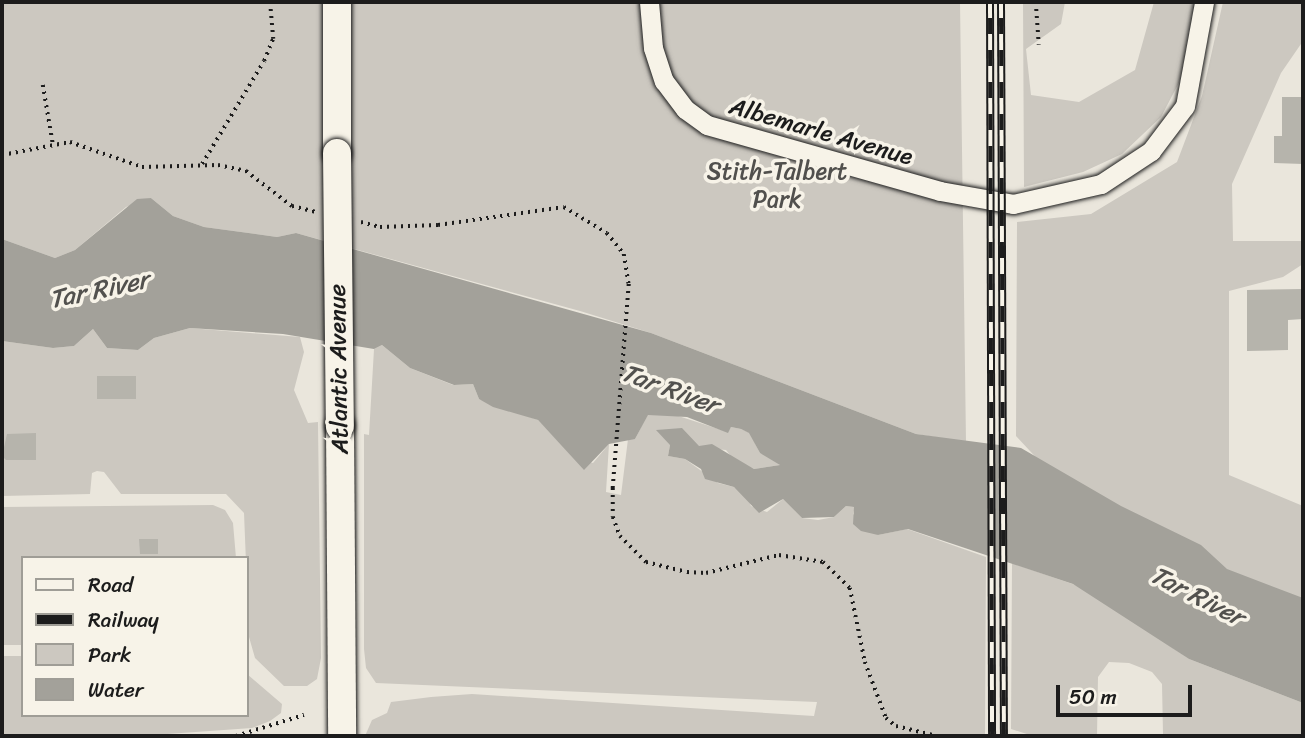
<!DOCTYPE html>
<html>
<head>
<meta charset="utf-8">
<style>
  body { margin:0 }
  #map { position:relative; width:1305px; height:738px; overflow:hidden; background:#eae6dc; font-family:Sriracha,sans-serif }
  div>[style] { position:absolute }
  [style*='--x'] { left:calc(var(--x)*1px); top:calc(var(--y)*1px); width:calc(var(--w)*1px); rotate:calc(var(--a)*1deg) }
  .green>* { inset:0; background:#ccc8c0 }
  .water>* { inset:0; background:#a3a19a }
  .building>* { inset:0; background:#b6b4ac }
  .path>* { height:3.5px; margin-top:-1.75px; transform-origin:0; background:repeating-linear-gradient(90deg,#1c1c1c 0 2px,transparent 0 7px) }
  .roads { filter:drop-shadow(0 0 2px #1c1c1c) drop-shadow(0 0 2px #1c1c1c) }
  .street>* { height:19px; margin:-9.5px; padding:0 9.5px; transform-origin:9.5px; border-radius:9.5px; background:#f7f3e8 }
  .secondary>* { height:28px; margin:-14px; padding:0 14px; transform-origin:14px; border-radius:14px; background:#f7f3e8 }
  .rail>* { height:8px; margin-top:-4px; transform-origin:0; background:repeating-linear-gradient(90deg,#f7f3e8 0 16px,#1c1c1c 0 32px); box-sizing:border-box; border-block:2px solid #1c1c1c }
  .bridges { filter:drop-shadow(0 0 2px #1c1c1c) drop-shadow(0 0 2px #1c1c1c) }
  .secondary-bridge>* { height:28px; margin:-14px; padding:0 14px; transform-origin:14px; border-radius:14px; background:#f7f3e8 }
  span { translate:-50% -50%; white-space:nowrap; text-align:center; line-height:1.15; -webkit-text-stroke:7px #f7f3e8; paint-order:stroke }
  .street-label { font-size:24px; color:#1c1c1c }
  .park-label { font-size:24px; color:#51504d }
  .water-label { font-size:26px; color:#52514e; font-style:italic }
  .frame { position:absolute; inset:0; border:4px solid #1c1c1c; pointer-events:none }
  .legend { position:absolute; left:21px; top:556px; width:228px; height:161px; box-sizing:border-box; background:#f7f3e8; border:2px solid #9f9d96; margin:0; padding:9px 12px; list-style:none; font-size:21px; color:#1c1c1c }
  .legend li { display:flex; align-items:center; gap:14px; height:35px }
  .legend b { width:35px; border:2px solid #9f9d96 }
  .scale { position:absolute; left:1056px; top:685px; width:136px; height:32px; box-sizing:border-box; border:4px solid #1c1c1c; border-top:0; padding-left:9px; font-size:21px; line-height:24px; white-space:nowrap; color:#1c1c1c; -webkit-text-stroke:5px #f7f3e8; paint-order:stroke }
</style>
</head>
<body>
<div id="map">
  <div class="green">
    <i style="clip-path:polygon(2px 2px,960px 2px,966px 442px,916px 434px,651px 333px,580px 311px,296px 233px,277px 237px,204px 227px,173px 216px,151px 198px,126px 207px,75px 250px,55px 258px,2px 239px)"></i>
    <i style="clip-path:polygon(1023px 2px,1065px 2px,1061px 24px,1026px 49px,1031px 95px,1079px 102px,1135px 70px,1154px 2px,1196px 2px,1184px 73px,1161px 117px,1122px 154px,1083px 172px,1024px 187px)"></i>
    <i style="clip-path:polygon(1223px 2px,1303px 2px,1303px 41px,1281px 73px,1232px 184px,1233px 241px,1303px 241px,1303px 264px,1283px 277px,1229px 291px,1229px 475px,1303px 506px,1303px 605px,1235px 578px,1057px 480px,1016px 436px,1017px 222px,1091px 214px,1177px 162px,1202px 96px)"></i>
    <i style="clip-path:polygon(190px 328px,300px 337px,304px 352px,294px 390px,308px 423px,318px 422px,321px 658px,317px 679px,307px 686px,284px 686px,255px 658px,249px 637px,244px 513px,226px 494px,121px 494px,104px 472px,97px 471px,92px 473px,90px 494px,2px 496px,2px 341px,53px 348px,74px 346px,93px 329px,107px 348px,138px 350px,154px 338px)"></i>
    <i style="clip-path:polygon(382px 345px,410px 368px,453px 385px,473px 384px,479px 399px,538px 420px,573px 457px,593px 463px,609px 444px,606px 492px,621px 495px,628px 439px,635px 439px,648px 414px,669px 413px,728px 432px,731px 427px,741px 429px,750px 433px,760px 453px,774px 458px,780px 465px,754px 469px,734px 460px,726px 450px,670px 445px,668px 456px,685px 459px,718px 483px,734px 487px,747px 496px,751px 506px,767px 512px,783px 499px,802px 518px,818px 520px,834px 517px,846px 506px,855px 507px,853px 514px,878px 535px,907px 529px,986px 557px,985px 736px,365px 736px,372px 720px,387px 713px,391px 702px,431px 697px,472px 694px,814px 716px,817px 702px,376px 683px,366px 668px,364px 649px,364px 434px,369px 435px,374px 349px)"></i>
    <i style="clip-path:polygon(213px 505px,225px 510px,233px 523px,236px 558px,23px 558px,23px 645px,2px 645px,2px 507px)"></i>
    <i style="clip-path:polygon(1012px 563px,1084px 588px,1189px 659px,1303px 703px,1303px 736px,1163px 734px,1162px 684px,1152px 672px,1129px 663px,1109px 662px,1098px 677px,1097px 736px,1033px 736px,1011px 729px)"></i>
    <i style="clip-path:polygon(2px 656px,23px 656px,23px 715px,247px 715px,247px 674px,282px 704px,281px 713px,270px 721px,252px 728px,139px 736px,2px 736px)"></i>
  </div>
  <div class="water">
    <i style="clip-path:polygon(151px 198px,173px 216px,204px 227px,277px 237px,296px 233px,651px 333px,916px 434px,1021px 448px,1121px 506px,1201px 545px,1227px 569px,1303px 598px,1303px 703px,1189px 659px,1073px 584px,908px 529px,878px 535px,861px 531px,853px 524px,854px 507px,846px 506px,834px 517px,802px 518px,783px 499px,759px 513px,734px 487px,705px 479px,701px 469px,685px 459px,668px 456px,670px 445px,656px 430px,682px 428px,699px 446px,712px 444px,754px 469px,780px 465px,760px 453px,749px 433px,741px 429px,731px 427px,728px 433px,687px 417px,648px 415px,635px 439px,609px 444px,584px 470px,538px 420px,493px 407px,479px 399px,473px 384px,454px 385px,410px 368px,382px 345px,374px 349px,283px 334px,190px 328px,154px 338px,138px 350px,107px 348px,93px 329px,74px 346px,53px 348px,2px 341px,2px 239px,55px 258px,75px 250px,137px 199px)"></i>
  </div>
  <div class="building">
    <i style="clip-path:polygon(1282px 97px,1303px 97px,1303px 164px,1274px 163px,1274px 136px,1282px 136px)"></i>
    <i style="clip-path:polygon(1303px 289px,1303px 319px,1288px 320px,1288px 350px,1247px 351px,1247px 290px)"></i>
    <i style="clip-path:polygon(97px 376px,136px 376px,136px 399px,97px 399px)"></i>
    <i style="clip-path:polygon(36px 433px,36px 460px,6px 460px,2px 456px,7px 434px)"></i>
    <i style="clip-path:polygon(139px 539px,158px 539px,158px 554px,140px 554px)"></i>
  </div>
  <div class="path">
    <i style="--x:1036;--y:2;--w:43;--a:86"></i>
    <i style="--x:43;--y:85;--w:60;--a:80.4"></i>
    <i style="--x:2;--y:155;--w:69;--a:-10.8"></i>
    <i style="--x:70;--y:142;--w:76;--a:19.1"></i>
    <i style="--x:142;--y:167;--w:76;--a:-1.5"></i>
    <i style="--x:218;--y:165;--w:29;--a:12"></i>
    <i style="--x:246;--y:171;--w:58;--a:37.3"></i>
    <i style="--x:292;--y:206;--w:25;--a:14"></i>
    <i style="--x:202;--y:164;--w:120;--a:-59"></i>
    <i style="--x:264;--y:61;--w:24;--a:-68"></i>
    <i style="--x:273;--y:39;--w:37;--a:-95"></i>
    <i style="--x:361;--y:222;--w:20;--a:15"></i>
    <i style="--x:380;--y:227;--w:58;--a:-2"></i>
    <i style="--x:438;--y:225;--w:127;--a:-8.1"></i>
    <i style="--x:564;--y:207;--w:50;--a:31.2"></i>
    <i style="--x:607;--y:233;--w:27;--a:51"></i>
    <i style="--x:624;--y:254;--w:30;--a:81"></i>
    <i style="--x:629;--y:284;--w:205;--a:94.5"></i>
    <i style="--x:613;--y:488;--w:29;--a:90"></i>
    <i style="--x:613;--y:517;--w:20;--a:70"></i>
    <i style="--x:620;--y:536;--w:37;--a:45"></i>
    <i style="--x:646;--y:562;--w:42;--a:13.7"></i>
    <i style="--x:687;--y:572;--w:19;--a:3"></i>
    <i style="--x:706;--y:573;--w:75;--a:-13.9"></i>
    <i style="--x:779;--y:555;--w:45;--a:9"></i>
    <i style="--x:823;--y:562;--w:37;--a:44"></i>
    <i style="--x:850;--y:588;--w:76;--a:78.5"></i>
    <i style="--x:865;--y:662;--w:60;--a:69.4"></i>
    <i style="--x:886;--y:718;--w:13;--a:39"></i>
    <i style="--x:896;--y:726;--w:42;--a:13.7"></i>
    <i style="--x:236;--y:736;--w:71;--a:-17.2"></i>
  </div>
  <div class="roads">
    <div class="street">
      <i style="--x:649;--y:2;--w:46;--a:85"></i>
      <i style="--x:653;--y:48;--w:35;--a:72"></i>
      <i style="--x:664;--y:81;--w:35;--a:53"></i>
      <i style="--x:685;--y:109;--w:27;--a:36"></i>
      <i style="--x:707;--y:125;--w:242;--a:15.8"></i>
      <i style="--x:940;--y:191;--w:74;--a:10.1"></i>
      <i style="--x:1013;--y:204;--w:90;--a:-12.8"></i>
      <i style="--x:1101;--y:184;--w:60;--a:-33.4"></i>
      <i style="--x:1151;--y:151;--w:56;--a:-52.9"></i>
      <i style="--x:1185;--y:106;--w:106;--a:-79.6"></i>
    </div>
    <div class="secondary">
      <i style="--x:337;--y:153;--w:151;--a:-90"></i>
      <i style="--x:340;--y:426;--w:310;--a:89.6"></i>
    </div>
  </div>
  <div class="rail">
    <i style="--x:990;--y:2;--w:734;--a:89.84"></i>
    <i style="--x:1001;--y:2;--w:734;--a:89.77"></i>
  </div>
  <div class="bridges">
    <div class="secondary-bridge">
      <i style="--x:337;--y:153;--w:273;--a:89.4"></i>
    </div>
  </div>
  <div class="street-label">
    <span style="left:821px;top:132px;rotate:16deg">Albemarle Avenue</span>
    <span style="left:339px;top:369px;rotate:-91deg">Atlantic Avenue</span>
  </div>
  <div class="park-label">
    <span style="left:777px;top:186px">Stith-Talbert<br>Park</span>
  </div>
  <div class="water-label">
    <span style="left:99px;top:290px;rotate:-12deg">Tar River</span>
    <span style="left:670px;top:389px;rotate:20deg">Tar River</span>
    <span style="left:1197px;top:596px;rotate:27deg">Tar River</span>
  </div>
  <div class="frame"></div>
  <ul class="legend">
  <li><b style="height:9px;background:#f7f3e8"></b>Road</li>
  <li><b style="height:9px;background:#1c1c1c"></b>Railway</li>
  <li><b style="height:19px;background:#ccc8c0"></b>Park</li>
  <li><b style="height:19px;background:#a3a19a"></b>Water</li>
  </ul>
  <div class="scale">50 m</div>
</div>
</body>
</html>
